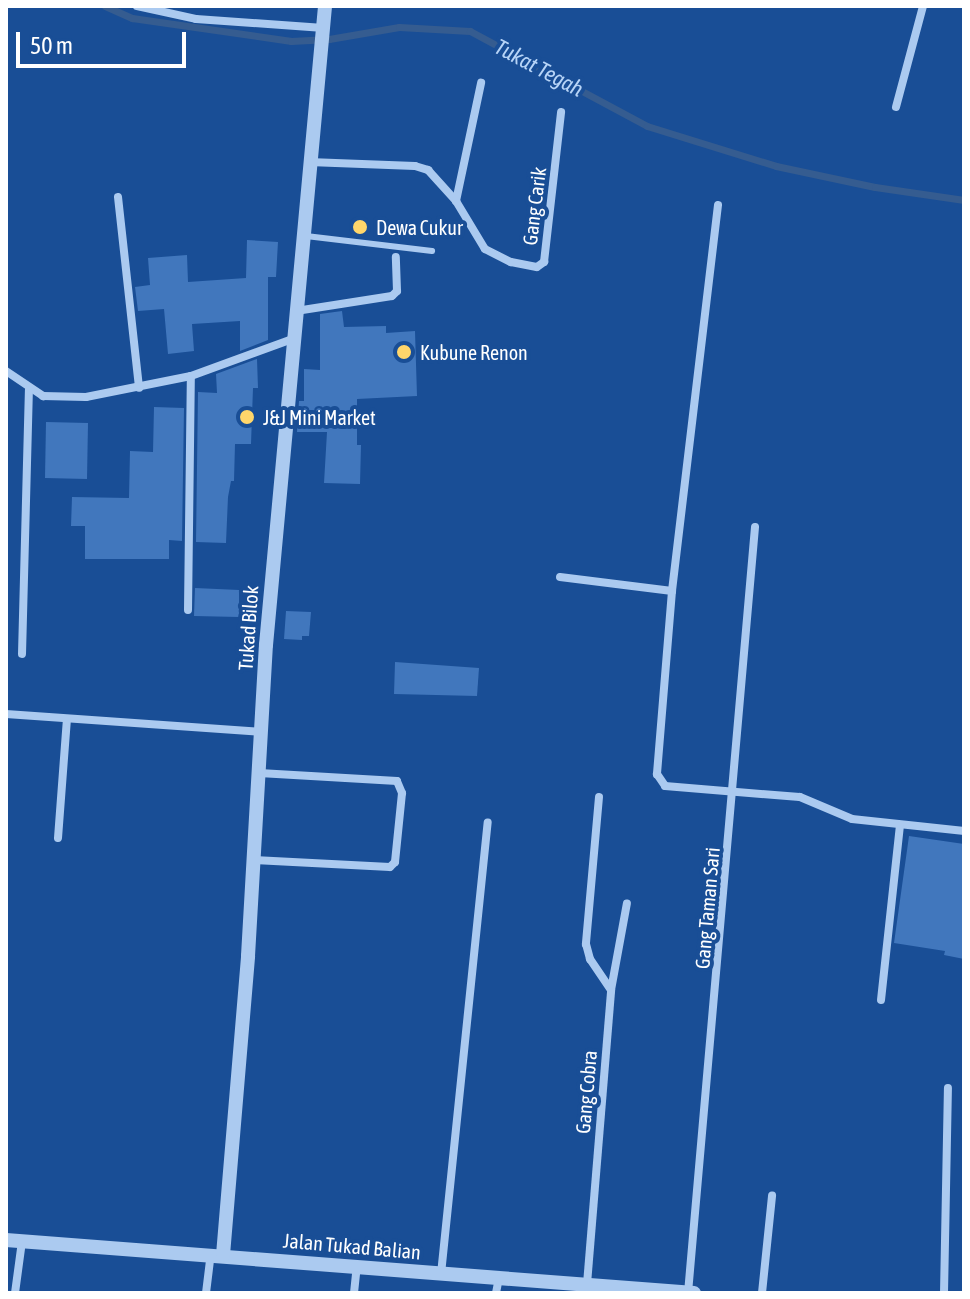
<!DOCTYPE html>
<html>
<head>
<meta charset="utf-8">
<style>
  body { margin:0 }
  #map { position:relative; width:970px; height:1299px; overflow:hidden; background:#194e96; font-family:"Asap Condensed",sans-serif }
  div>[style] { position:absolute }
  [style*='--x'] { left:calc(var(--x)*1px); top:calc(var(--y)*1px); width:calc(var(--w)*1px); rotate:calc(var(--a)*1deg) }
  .stream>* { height:7px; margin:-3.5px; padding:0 3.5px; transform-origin:3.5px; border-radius:3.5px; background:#355c90 }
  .building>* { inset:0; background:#4177bd }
  .service>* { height:6px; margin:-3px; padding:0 3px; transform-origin:3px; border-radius:3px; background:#abcaf0 }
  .minor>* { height:8px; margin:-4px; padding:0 4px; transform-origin:4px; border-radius:4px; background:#abcaf0 }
  .tertiary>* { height:14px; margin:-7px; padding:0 7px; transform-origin:7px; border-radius:7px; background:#abcaf0 }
  .dots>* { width:22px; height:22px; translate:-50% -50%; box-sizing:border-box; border:4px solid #194e96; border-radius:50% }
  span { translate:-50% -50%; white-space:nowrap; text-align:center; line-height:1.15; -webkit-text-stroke:8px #194e96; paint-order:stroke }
  .street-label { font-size:20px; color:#fff }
  .poi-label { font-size:20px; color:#fff }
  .left { translate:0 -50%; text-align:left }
  .water-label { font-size:22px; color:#b7d4f7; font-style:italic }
  .frame { position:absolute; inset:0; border:8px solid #fff; pointer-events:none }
  .scale { position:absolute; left:16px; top:32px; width:170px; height:36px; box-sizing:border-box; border:4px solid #fff; border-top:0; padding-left:10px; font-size:24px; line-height:28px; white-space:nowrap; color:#fff; -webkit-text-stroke:6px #194e96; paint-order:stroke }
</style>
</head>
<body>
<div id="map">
  <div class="stream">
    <i style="--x:105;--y:6;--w:30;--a:24"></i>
    <i style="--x:132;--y:18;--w:161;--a:8.2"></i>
    <i style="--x:291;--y:41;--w:38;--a:-3"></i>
    <i style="--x:329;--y:39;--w:71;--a:-9.7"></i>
    <i style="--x:399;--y:27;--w:71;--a:3.2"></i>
    <i style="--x:470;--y:31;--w:201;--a:28.2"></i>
    <i style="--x:647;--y:126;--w:135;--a:17.2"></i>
    <i style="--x:776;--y:166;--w:101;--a:12"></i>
    <i style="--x:875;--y:187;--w:90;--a:8.3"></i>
  </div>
  <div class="building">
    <i style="clip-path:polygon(247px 240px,278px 242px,276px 277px,268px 277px,268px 340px,240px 351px,240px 321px,192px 324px,194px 351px,168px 354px,164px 309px,138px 311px,135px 287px,150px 285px,148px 258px,187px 255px,188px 282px,246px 278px)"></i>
    <i style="clip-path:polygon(342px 311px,344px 327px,386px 326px,386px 333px,415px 331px,417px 396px,357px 399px,357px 445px,361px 445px,360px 484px,324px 483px,327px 432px,297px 432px,299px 401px,304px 401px,304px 369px,320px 370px,320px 314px)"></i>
    <i style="clip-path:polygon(257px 359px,258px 388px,253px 388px,251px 444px,235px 444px,234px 481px,231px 481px,228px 497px,226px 543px,196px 542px,198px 392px,217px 393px,216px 374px)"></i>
    <i style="clip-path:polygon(154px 407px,184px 408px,182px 541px,169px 540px,169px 559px,85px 559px,85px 526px,71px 526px,72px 497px,129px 498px,130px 451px,153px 452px)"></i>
    <i style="clip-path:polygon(46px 422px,88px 423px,87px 479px,45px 478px)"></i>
    <i style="clip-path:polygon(195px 588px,239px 590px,239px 617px,194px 616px)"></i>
    <i style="clip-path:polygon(286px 611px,311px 612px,309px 636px,302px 636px,302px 640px,284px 639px)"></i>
    <i style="clip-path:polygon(395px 662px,479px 668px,477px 696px,394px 694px)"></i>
    <i style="clip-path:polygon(909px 836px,964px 844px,964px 959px,944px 955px,945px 951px,894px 943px)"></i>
  </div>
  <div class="service">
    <i style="--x:306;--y:236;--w:127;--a:6.8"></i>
  </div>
  <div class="minor">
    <i style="--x:137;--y:6;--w:60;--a:12.4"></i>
    <i style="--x:196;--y:19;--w:128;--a:4"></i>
    <i style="--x:896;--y:107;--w:105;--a:-75"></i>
    <i style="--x:309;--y:162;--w:106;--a:2.2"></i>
    <i style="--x:415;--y:166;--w:14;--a:17"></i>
    <i style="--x:428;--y:170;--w:42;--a:47.9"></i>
    <i style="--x:456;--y:201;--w:56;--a:58.9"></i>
    <i style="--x:485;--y:249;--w:29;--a:27"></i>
    <i style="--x:511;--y:262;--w:26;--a:11"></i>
    <i style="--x:537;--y:267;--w:9;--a:-36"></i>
    <i style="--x:544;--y:262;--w:151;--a:-83.5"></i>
    <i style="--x:118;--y:197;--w:192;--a:83.7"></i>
    <i style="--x:456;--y:201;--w:121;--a:-78"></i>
    <i style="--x:718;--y:205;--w:389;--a:96.8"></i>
    <i style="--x:672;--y:591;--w:184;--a:94.7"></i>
    <i style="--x:657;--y:774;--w:14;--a:56"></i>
    <i style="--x:665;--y:786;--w:135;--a:4.7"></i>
    <i style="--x:800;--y:797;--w:56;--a:22.9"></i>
    <i style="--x:852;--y:819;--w:113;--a:6.1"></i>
    <i style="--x:296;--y:311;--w:97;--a:-8.9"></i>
    <i style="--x:392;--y:296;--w:7;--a:-45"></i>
    <i style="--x:397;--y:291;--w:34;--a:-92"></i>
    <i style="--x:6;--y:371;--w:45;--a:34"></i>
    <i style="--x:43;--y:396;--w:43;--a:1.3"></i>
    <i style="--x:86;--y:397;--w:107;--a:-11.3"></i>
    <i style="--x:191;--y:376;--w:108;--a:-20.1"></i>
    <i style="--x:560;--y:577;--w:113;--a:7.1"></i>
    <i style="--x:188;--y:610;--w:234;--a:-89.3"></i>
    <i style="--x:22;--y:654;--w:264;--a:-88.5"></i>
    <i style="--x:6;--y:714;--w:256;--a:4"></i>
    <i style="--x:599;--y:797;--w:148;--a:95.1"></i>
    <i style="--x:586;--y:944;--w:16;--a:75"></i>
    <i style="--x:590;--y:959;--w:36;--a:56"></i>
    <i style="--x:58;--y:838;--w:119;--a:-85.7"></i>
    <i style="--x:253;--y:860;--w:137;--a:2.9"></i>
    <i style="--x:390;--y:867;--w:7;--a:-45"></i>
    <i style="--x:395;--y:862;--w:69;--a:-84.2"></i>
    <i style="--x:402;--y:793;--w:13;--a:-113"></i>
    <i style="--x:397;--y:781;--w:138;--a:-176.7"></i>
    <i style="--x:881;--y:1000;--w:176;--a:-83.8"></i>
    <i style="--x:441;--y:1274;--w:454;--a:-84.1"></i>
    <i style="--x:587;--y:1284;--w:295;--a:-85.3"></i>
    <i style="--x:611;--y:990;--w:88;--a:-79.6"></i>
    <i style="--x:15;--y:1293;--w:52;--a:-82.3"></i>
    <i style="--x:206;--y:1293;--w:39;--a:-83"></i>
    <i style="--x:354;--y:1293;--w:27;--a:-84"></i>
    <i style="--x:496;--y:1293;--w:15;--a:-79"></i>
    <i style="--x:688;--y:1293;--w:769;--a:-85"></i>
    <i style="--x:762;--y:1293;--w:98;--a:-84.1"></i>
    <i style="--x:944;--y:1293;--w:205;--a:-88.9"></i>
  </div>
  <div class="tertiary">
    <i style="--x:6;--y:1240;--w:690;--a:4.41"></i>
    <i style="--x:223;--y:1255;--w:300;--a:-85.2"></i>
    <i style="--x:248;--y:956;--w:312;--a:-86.7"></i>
    <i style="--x:266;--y:645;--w:642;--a:-84.72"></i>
  </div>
  <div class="dots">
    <i style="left:360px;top:227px;background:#ffd66b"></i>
    <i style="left:404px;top:352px;background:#ffd66b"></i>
    <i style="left:247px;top:417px;background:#ffd66b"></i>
  </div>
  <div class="street-label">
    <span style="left:534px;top:206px;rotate:-83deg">Gang Carik</span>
    <span style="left:248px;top:628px;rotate:-86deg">Tukad Bilok</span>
    <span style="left:707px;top:908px;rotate:-85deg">Gang Taman Sari</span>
    <span style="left:586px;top:1092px;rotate:-85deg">Gang Cobra</span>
    <span style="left:352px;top:1246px;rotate:5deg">Jalan Tukad Balian</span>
  </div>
  <div class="poi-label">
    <span class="left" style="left:376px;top:227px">Dewa Cukur</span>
    <span class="left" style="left:420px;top:352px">Kubune Renon</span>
    <span class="left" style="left:263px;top:417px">J&amp;J Mini Market</span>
  </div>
  <div class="water-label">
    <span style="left:539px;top:68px;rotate:28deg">Tukat Tegah</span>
  </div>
  <div class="frame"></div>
  <div class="scale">50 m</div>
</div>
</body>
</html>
